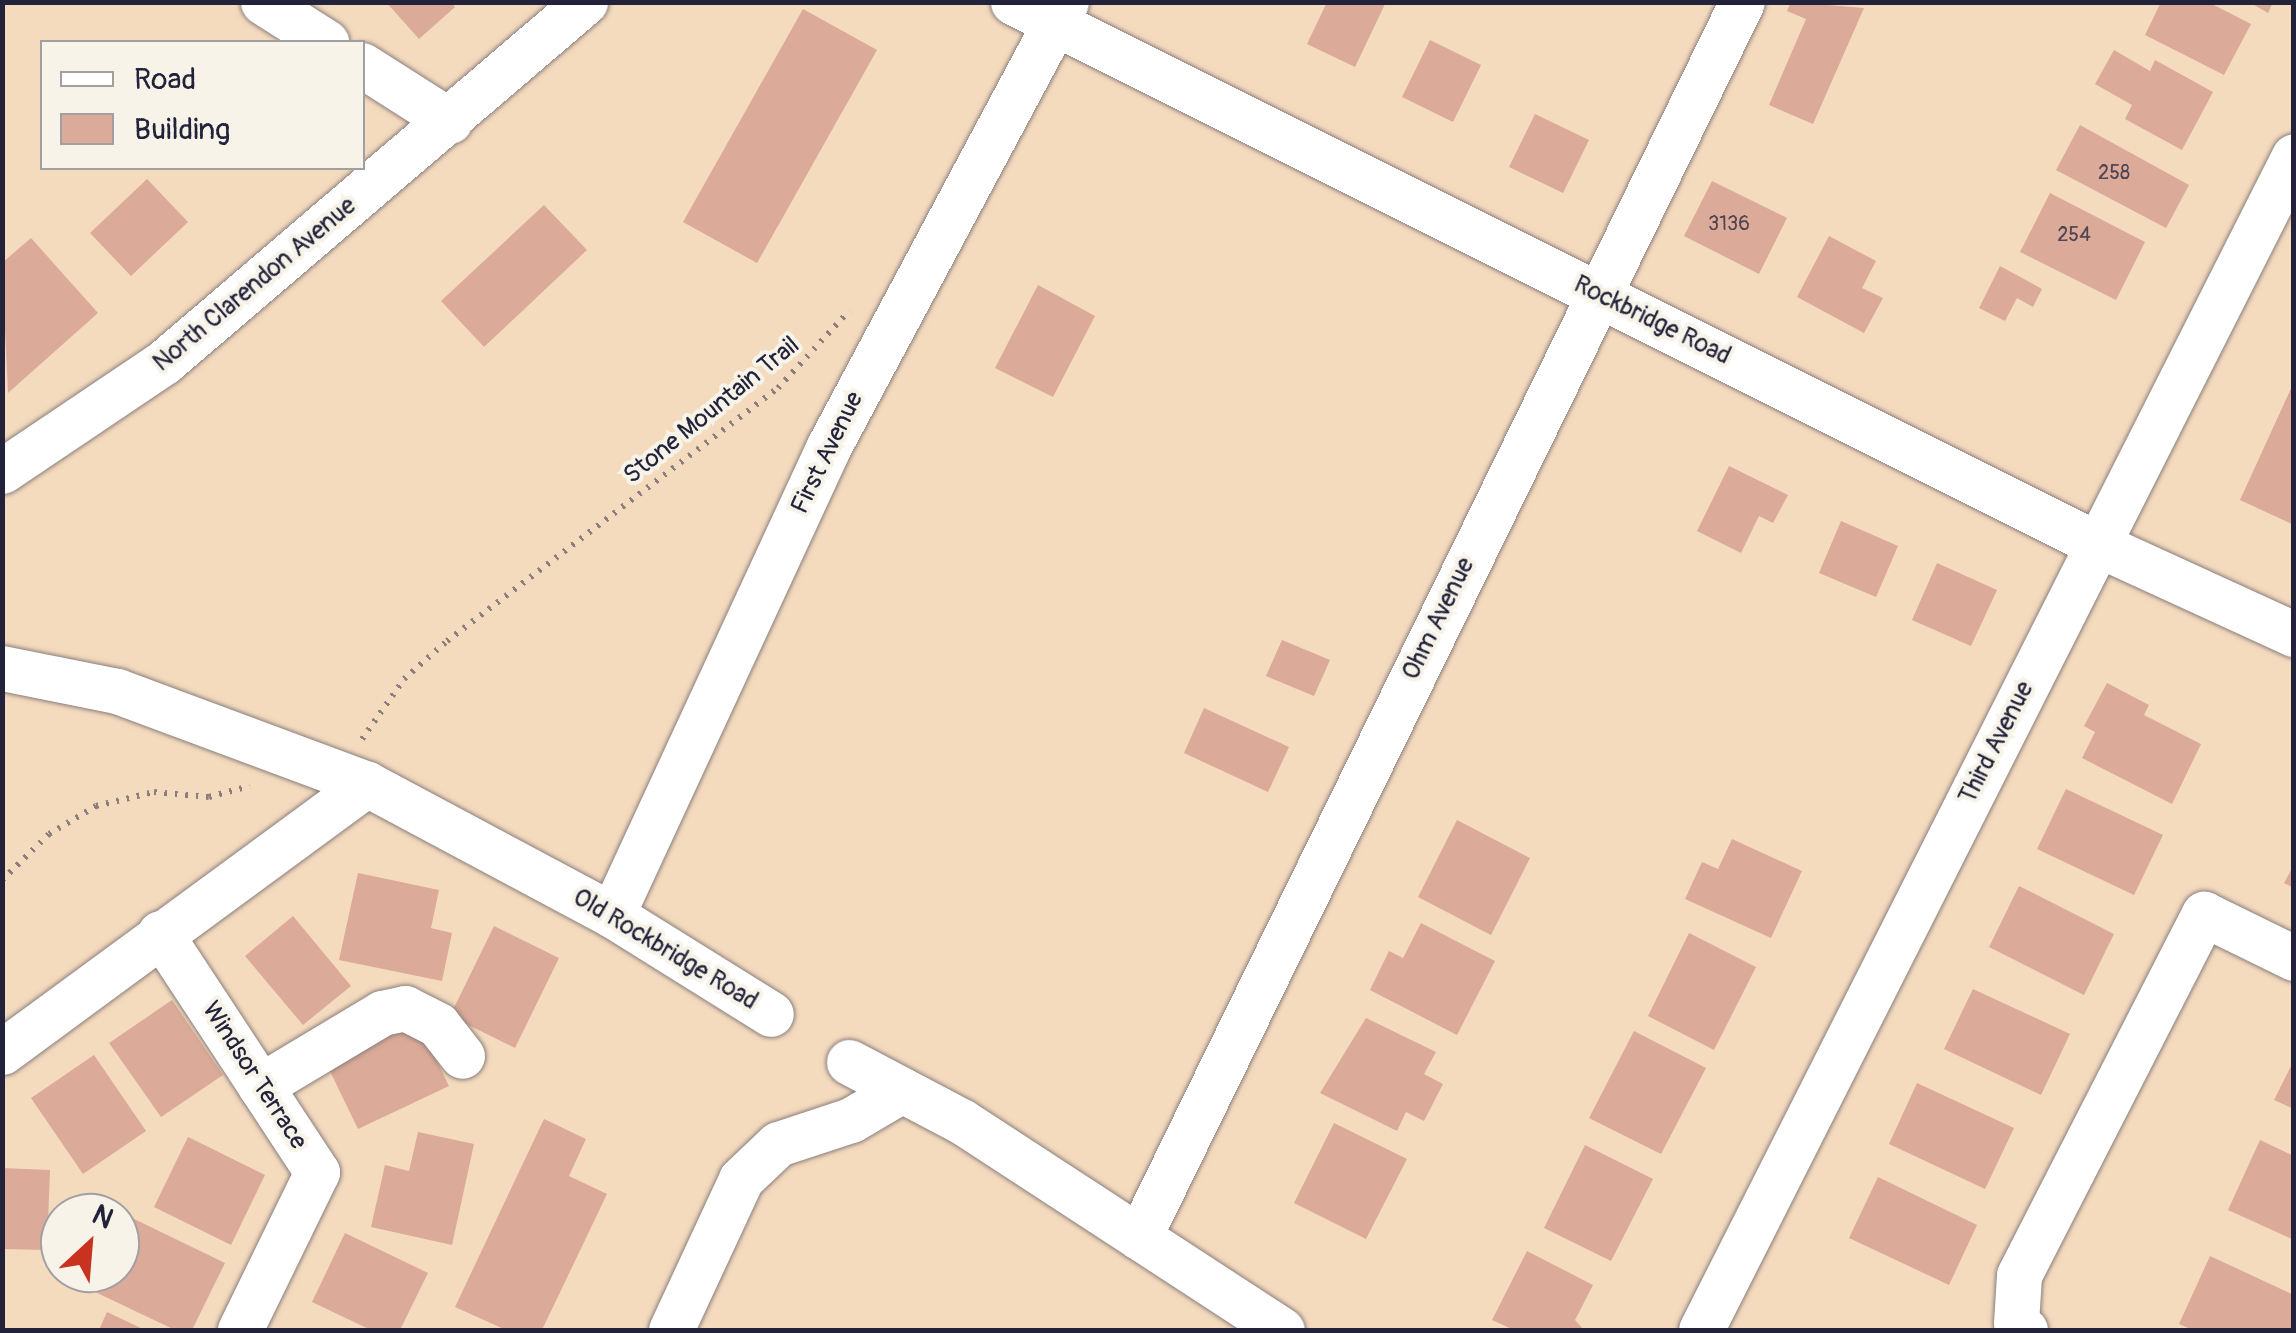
<!DOCTYPE html>
<html>
<head>
<meta charset="utf-8">
<style>
  body { margin:0 }
  #map { position:relative; width:2296px; height:1333px; overflow:hidden; background:#f4dbbe; font-family:Pangolin,sans-serif }
  div>[style] { position:absolute }
  [style*='--x'] { left:calc(var(--x)*1px); top:calc(var(--y)*1px); width:calc(var(--w)*1px); rotate:calc(var(--a)*1deg) }
  .building>* { inset:0; background:#dbaa98 }
  .path>* { height:6px; margin-top:-3px; transform-origin:0; background:repeating-linear-gradient(90deg,#8b7e7c 0 2.5px,transparent 0 10.5px) }
  .roads { filter:drop-shadow(0 0 2px #8b7e7c) drop-shadow(0 0 2px #8b7e7c) }
  .minor>* { height:45px; margin:-22.5px; padding:0 22.5px; transform-origin:22.5px; border-radius:22.5px; background:#fff }
  span { translate:-50% -50%; white-space:nowrap; text-align:center; line-height:1.15; -webkit-text-stroke:8px #f7f3e8; paint-order:stroke }
  .number-label { font-size:20px; color:#504452 }
  .number-label span { -webkit-text-stroke-width:0 }
  .street-label { font-size:25px; color:#22223b }
  .frame { position:absolute; inset:0; border:5px solid #22223b; pointer-events:none }
  .legend { position:absolute; left:40px; top:40px; width:325px; height:130px; box-sizing:border-box; background:#f7f3e8; border:2px solid #a29fa3; margin:0; padding:12px 18px; list-style:none; font-size:30px; color:#22223b }
  .legend li { display:flex; align-items:center; gap:20px; height:50px }
  .legend b { width:50px; border:2px solid #a29fa3 }
  .north { position:absolute; left:40px; top:1193px; width:100px; height:100px; box-sizing:border-box; background:#f7f3e8; border:2px solid #a29fa3; border-radius:50%; rotate:26deg; font-size:28px; font-weight:700; line-height:40px; text-align:center; color:#22223b }
  .north::after { content:''; display:block; margin:auto; width:35px; height:45px; background:#c8321e; clip-path:polygon(50% 0,100% 100%,50% 72%,0 100%) }
</style>
</head>
<body>
<div id="map">
  <div class="building">
    <i style="clip-path:polygon(386px 2px,451px 2px,455px 7px,419px 39px)"></i>
    <i style="clip-path:polygon(1327px 2px,1386px 2px,1355px 67px,1307px 44px)"></i>
    <i style="clip-path:polygon(1791px 2px,1864px 8px,1813px 124px,1769px 105px,1806px 19px,1787px 11px)"></i>
    <i style="clip-path:polygon(2161px 2px,2208px 2px,2251px 24px,2224px 75px,2145px 35px)"></i>
    <i style="clip-path:polygon(2249px 2px,2273px 2px,2268px 13px)"></i>
    <i style="clip-path:polygon(803px 9px,877px 50px,757px 263px,683px 222px)"></i>
    <i style="clip-path:polygon(1430px 40px,1481px 65px,1453px 122px,1402px 97px)"></i>
    <i style="clip-path:polygon(2114px 50px,2150px 71px,2155px 60px,2213px 92px,2182px 150px,2125px 119px,2132px 105px,2095px 84px)"></i>
    <i style="clip-path:polygon(1535px 114px,1589px 140px,1563px 193px,1509px 167px)"></i>
    <i style="clip-path:polygon(2080px 125px,2189px 185px,2166px 228px,2056px 170px)"></i>
    <i style="clip-path:polygon(147px 179px,188px 222px,131px 276px,90px 233px)"></i>
    <i style="clip-path:polygon(1712px 181px,1787px 218px,1759px 274px,1684px 236px)"></i>
    <i style="clip-path:polygon(2050px 193px,2145px 242px,2116px 300px,2020px 252px)"></i>
    <i style="clip-path:polygon(544px 205px,587px 250px,484px 347px,441px 301px)"></i>
    <i style="clip-path:polygon(1829px 236px,1876px 261px,1862px 288px,1883px 298px,1864px 333px,1797px 297px)"></i>
    <i style="clip-path:polygon(31px 238px,98px 313px,8px 393px,2px 263px)"></i>
    <i style="clip-path:polygon(2000px 266px,2042px 289px,2033px 307px,2017px 298px,2005px 321px,1979px 308px)"></i>
    <i style="clip-path:polygon(1038px 285px,1095px 316px,1053px 397px,995px 368px)"></i>
    <i style="clip-path:polygon(2294px 382px,2294px 525px,2240px 500px)"></i>
    <i style="clip-path:polygon(1729px 466px,1788px 495px,1773px 523px,1759px 516px,1741px 553px,1697px 531px)"></i>
    <i style="clip-path:polygon(1841px 521px,1898px 546px,1876px 597px,1819px 573px)"></i>
    <i style="clip-path:polygon(1937px 563px,1997px 590px,1971px 646px,1912px 620px)"></i>
    <i style="clip-path:polygon(1282px 640px,1330px 660px,1314px 696px,1266px 676px)"></i>
    <i style="clip-path:polygon(2107px 683px,2149px 705px,2144px 715px,2201px 744px,2172px 804px,2082px 758px,2095px 732px,2084px 726px)"></i>
    <i style="clip-path:polygon(1204px 708px,1289px 747px,1268px 792px,1184px 753px)"></i>
    <i style="clip-path:polygon(2066px 789px,2163px 835px,2134px 895px,2037px 849px)"></i>
    <i style="clip-path:polygon(1457px 820px,1530px 858px,1491px 935px,1418px 897px)"></i>
    <i style="clip-path:polygon(1732px 839px,1802px 871px,1771px 938px,1685px 899px,1702px 862px,1718px 869px)"></i>
    <i style="clip-path:polygon(2294px 865px,2294px 888px,2284px 883px)"></i>
    <i style="clip-path:polygon(358px 873px,439px 890px,431px 928px,452px 933px,442px 981px,339px 960px)"></i>
    <i style="clip-path:polygon(2019px 886px,2114px 934px,2084px 995px,1989px 947px)"></i>
    <i style="clip-path:polygon(293px 916px,351px 986px,303px 1025px,245px 956px)"></i>
    <i style="clip-path:polygon(1421px 923px,1495px 961px,1457px 1035px,1370px 990px,1389px 951px,1403px 958px)"></i>
    <i style="clip-path:polygon(494px 926px,559px 958px,515px 1048px,450px 1016px)"></i>
    <i style="clip-path:polygon(1689px 933px,1756px 967px,1714px 1050px,1648px 1016px)"></i>
    <i style="clip-path:polygon(1973px 989px,2070px 1034px,2041px 1095px,1944px 1049px)"></i>
    <i style="clip-path:polygon(172px 1000px,223px 1075px,161px 1117px,109px 1043px)"></i>
    <i style="clip-path:polygon(1366px 1018px,1436px 1052px,1424px 1074px,1443px 1084px,1424px 1121px,1406px 1112px,1397px 1131px,1320px 1093px)"></i>
    <i style="clip-path:polygon(417px 1020px,449px 1086px,358px 1129px,326px 1063px)"></i>
    <i style="clip-path:polygon(1634px 1031px,1706px 1068px,1661px 1154px,1589px 1118px)"></i>
    <i style="clip-path:polygon(94px 1055px,146px 1131px,83px 1174px,31px 1098px)"></i>
    <i style="clip-path:polygon(2294px 1060px,2294px 1109px,2274px 1100px)"></i>
    <i style="clip-path:polygon(1917px 1083px,2014px 1128px,1985px 1189px,1889px 1144px)"></i>
    <i style="clip-path:polygon(544px 1119px,586px 1139px,569px 1176px,607px 1194px,542px 1330px,506px 1330px,455px 1307px)"></i>
    <i style="clip-path:polygon(1334px 1123px,1407px 1159px,1366px 1239px,1294px 1203px)"></i>
    <i style="clip-path:polygon(418px 1132px,474px 1144px,452px 1245px,371px 1227px,385px 1165px,409px 1171px)"></i>
    <i style="clip-path:polygon(188px 1137px,265px 1175px,231px 1245px,154px 1207px)"></i>
    <i style="clip-path:polygon(2260px 1140px,2294px 1156px,2294px 1240px,2228px 1210px)"></i>
    <i style="clip-path:polygon(1585px 1145px,1653px 1179px,1611px 1261px,1544px 1228px)"></i>
    <i style="clip-path:polygon(2px 1168px,50px 1170px,47px 1250px,2px 1249px)"></i>
    <i style="clip-path:polygon(1878px 1177px,1977px 1225px,1949px 1285px,1849px 1238px)"></i>
    <i style="clip-path:polygon(130px 1217px,225px 1263px,192px 1330px,175px 1330px,93px 1291px,102px 1273px,120px 1273px,120px 1236px)"></i>
    <i style="clip-path:polygon(345px 1233px,428px 1273px,400px 1330px,371px 1330px,312px 1302px)"></i>
    <i style="clip-path:polygon(1527px 1251px,1593px 1285px,1575px 1320px,1584px 1330px,1514px 1330px,1492px 1320px)"></i>
    <i style="clip-path:polygon(2210px 1256px,2294px 1295px,2293px 1330px,2193px 1330px,2179px 1324px)"></i>
    <i style="clip-path:polygon(107px 1312px,145px 1330px,99px 1330px)"></i>
  </div>
  <div class="path">
    <i style="--x:362;--y:739;--w:73;--a:-55"></i>
    <i style="--x:404;--y:679;--w:57;--a:-41.5"></i>
    <i style="--x:447;--y:641;--w:417;--a:-37.4"></i>
    <i style="--x:778;--y:388;--w:105;--a:-47.3"></i>
    <i style="--x:2;--y:880;--w:66;--a:-44.4"></i>
    <i style="--x:49;--y:834;--w:55;--a:-30.8"></i>
    <i style="--x:96;--y:806;--w:60;--a:-13.6"></i>
    <i style="--x:154;--y:792;--w:55;--a:5.2"></i>
    <i style="--x:209;--y:797;--w:42;--a:-15"></i>
  </div>
  <div class="roads">
    <div class="minor">
      <i style="--x:263;--y:2;--w:75;--a:32.4"></i>
      <i style="--x:1013;--y:2;--w:1212;--a:26.57"></i>
      <i style="--x:2097;--y:544;--w:217;--a:24.6"></i>
      <i style="--x:362;--y:65;--w:104;--a:32.5"></i>
      <i style="--x:2;--y:471;--w:195;--a:-33.9"></i>
      <i style="--x:164;--y:362;--w:554;--a:-40.53"></i>
      <i style="--x:2;--y:668;--w:117;--a:11.3"></i>
      <i style="--x:117;--y:691;--w:267;--a:20.4"></i>
      <i style="--x:367;--y:784;--w:278;--a:28.1"></i>
      <i style="--x:612;--y:915;--w:187;--a:31.9"></i>
      <i style="--x:612;--y:915;--w:517;--a:-65.17"></i>
      <i style="--x:829;--y:446;--w:503;--a:-61.91"></i>
      <i style="--x:160;--y:933;--w:286;--a:56.7"></i>
      <i style="--x:317;--y:1172;--w:176;--a:116"></i>
      <i style="--x:2;--y:1052;--w:453;--a:-36.3"></i>
      <i style="--x:849;--y:1062;--w:127;--a:27.8"></i>
      <i style="--x:961;--y:1121;--w:383;--a:33.1"></i>
      <i style="--x:260;--y:1086;--w:142;--a:-30.9"></i>
      <i style="--x:382;--y:1013;--w:24;--a:-12"></i>
      <i style="--x:405;--y:1008;--w:37;--a:27"></i>
      <i style="--x:438;--y:1025;--w:39;--a:52"></i>
      <i style="--x:1139;--y:1237;--w:1374;--a:-63.98"></i>
      <i style="--x:671;--y:1330;--w:166;--a:-65.1"></i>
      <i style="--x:741;--y:1179;--w:51;--a:-43.4"></i>
      <i style="--x:778;--y:1144;--w:77;--a:-18.2"></i>
      <i style="--x:851;--y:1120;--w:59;--a:-30.5"></i>
      <i style="--x:1701;--y:1330;--w:1315;--a:-63.2"></i>
      <i style="--x:2025;--y:1330;--w:11;--a:-142"></i>
      <i style="--x:2016;--y:1323;--w:48;--a:-86.4"></i>
      <i style="--x:2019;--y:1275;--w:406;--a:-62.9"></i>
      <i style="--x:2204;--y:914;--w:100;--a:26.1"></i>
    </div>
  </div>
  <div class="number-label">
    <span style="left:2114px;top:172px">258</span>
    <span style="left:1729px;top:223px">3136</span>
    <span style="left:2074px;top:234px">254</span>
  </div>
  <div class="street-label">
    <span style="left:255px;top:285px;rotate:-40deg">North Clarendon Avenue</span>
    <span style="left:1652px;top:321px;rotate:26deg">Rockbridge Road</span>
    <span style="left:712px;top:411px;rotate:-39deg">Stone Mountain Trail</span>
    <span style="left:828px;top:453px;rotate:-64deg">First Avenue</span>
    <span style="left:1439px;top:619px;rotate:-64deg">Ohm Avenue</span>
    <span style="left:1997px;top:743px;rotate:-63deg">Third Avenue</span>
    <span style="left:665px;top:950px;rotate:31deg">Old Rockbridge Road</span>
    <span style="left:254px;top:1076px;rotate:57deg">Windsor Terrace</span>
  </div>
  <div class="frame"></div>
  <ul class="legend">
  <li><b style="height:12px;background:#fff"></b>Road</li>
  <li><b style="height:28px;background:#dbaa98"></b>Building</li>
  </ul>
  <div class="north">N</div>
</div>
</body>
</html>
